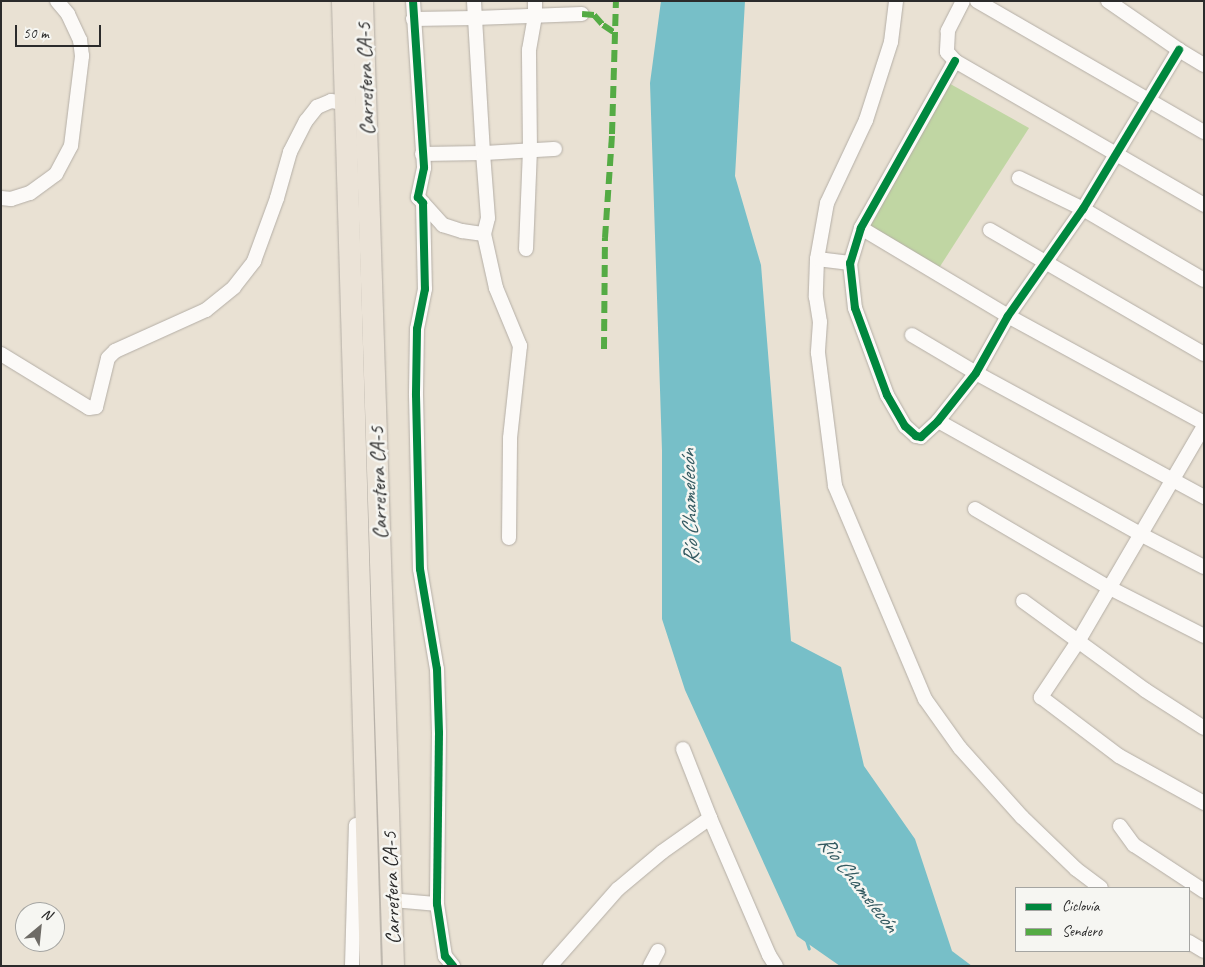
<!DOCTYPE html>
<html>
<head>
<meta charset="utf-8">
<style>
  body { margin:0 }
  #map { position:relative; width:1205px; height:967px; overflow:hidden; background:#e9e1d3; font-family:Caveat,sans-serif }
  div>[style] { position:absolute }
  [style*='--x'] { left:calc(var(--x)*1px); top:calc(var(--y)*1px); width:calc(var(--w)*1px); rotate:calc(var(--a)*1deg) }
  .green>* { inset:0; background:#c0d6a3 }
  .water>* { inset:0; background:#77bfc8 }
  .stream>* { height:3px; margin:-1.5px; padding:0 1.5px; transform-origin:1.5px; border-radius:1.5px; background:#77bfc8 }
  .roads { filter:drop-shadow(0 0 1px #b4aea6) drop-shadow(0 0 1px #b4aea6) }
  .minor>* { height:14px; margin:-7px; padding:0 7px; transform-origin:7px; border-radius:7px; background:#fcfaf8 }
  .highway>* { height:21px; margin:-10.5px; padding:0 10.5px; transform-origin:10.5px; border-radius:10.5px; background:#ebe3d7 }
  .quiet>* { height:6px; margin-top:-3px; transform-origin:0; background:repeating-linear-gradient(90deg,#54ab44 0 12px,transparent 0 18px) }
  .cycleway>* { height:8px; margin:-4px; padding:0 4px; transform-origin:4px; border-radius:4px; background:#00873e }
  span { translate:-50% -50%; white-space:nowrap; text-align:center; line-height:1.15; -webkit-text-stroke:5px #f6f6f2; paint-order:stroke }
  .street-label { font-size:21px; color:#2b2b2b }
  .water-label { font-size:22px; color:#345a61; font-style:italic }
  .frame { position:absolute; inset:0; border:2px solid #2b2b2b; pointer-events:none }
  .legend { position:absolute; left:1015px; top:887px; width:175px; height:65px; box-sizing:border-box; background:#f6f6f2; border:1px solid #a5a5a2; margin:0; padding:6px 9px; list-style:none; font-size:15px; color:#2b2b2b }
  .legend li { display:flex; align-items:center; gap:10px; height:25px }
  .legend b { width:25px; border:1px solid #a5a5a2 }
  .north { position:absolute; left:15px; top:902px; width:50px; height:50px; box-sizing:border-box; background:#f6f6f2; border:1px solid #a5a5a2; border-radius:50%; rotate:28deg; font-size:14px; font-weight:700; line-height:20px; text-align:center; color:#2b2b2b }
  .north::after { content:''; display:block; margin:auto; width:18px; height:22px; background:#6e6b66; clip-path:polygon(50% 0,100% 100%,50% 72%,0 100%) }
  .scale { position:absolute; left:15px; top:25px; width:86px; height:22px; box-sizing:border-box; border:2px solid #2b2b2b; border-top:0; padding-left:6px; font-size:15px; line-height:18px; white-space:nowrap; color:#2b2b2b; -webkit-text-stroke:4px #f6f6f2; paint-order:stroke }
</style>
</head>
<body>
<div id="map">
  <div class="green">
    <i style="clip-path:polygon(945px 81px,1029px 128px,939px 268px,870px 227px)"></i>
  </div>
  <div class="water">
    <i style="clip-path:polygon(661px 1px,745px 1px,735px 176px,761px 265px,791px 641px,841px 667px,864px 766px,915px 839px,952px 951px,972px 966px,840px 966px,797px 936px,685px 690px,662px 619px,662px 451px,650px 83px)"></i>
  </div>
  <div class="stream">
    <i style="--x:806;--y:940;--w:9;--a:72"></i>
  </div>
  <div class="roads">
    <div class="minor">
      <i style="--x:413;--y:1;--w:167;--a:86.2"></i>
      <i style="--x:424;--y:168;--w:30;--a:102"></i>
      <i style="--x:418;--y:197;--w:8;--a:50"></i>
      <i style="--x:423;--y:203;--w:86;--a:88.7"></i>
      <i style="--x:425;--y:289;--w:41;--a:101.3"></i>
      <i style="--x:417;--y:329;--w:66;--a:90.9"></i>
      <i style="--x:416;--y:395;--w:174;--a:88.7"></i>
      <i style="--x:420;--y:569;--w:101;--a:80.4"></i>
      <i style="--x:437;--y:669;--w:64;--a:88.2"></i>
      <i style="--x:439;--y:733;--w:171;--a:90.7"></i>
      <i style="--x:437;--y:904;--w:53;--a:81.3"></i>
      <i style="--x:445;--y:956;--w:13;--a:51"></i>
      <i style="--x:474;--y:1;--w:17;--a:87"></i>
      <i style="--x:475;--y:18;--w:107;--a:-2.1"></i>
      <i style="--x:963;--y:1;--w:34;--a:117"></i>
      <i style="--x:948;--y:31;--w:21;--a:93"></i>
      <i style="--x:947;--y:52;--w:12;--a:48"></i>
      <i style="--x:955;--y:61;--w:288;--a:30"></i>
      <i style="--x:977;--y:1;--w:262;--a:30"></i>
      <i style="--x:1108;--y:1;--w:86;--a:34.6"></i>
      <i style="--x:1179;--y:50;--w:29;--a:31"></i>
      <i style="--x:413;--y:19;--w:62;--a:-0.9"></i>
      <i style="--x:475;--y:18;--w:135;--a:86.6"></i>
      <i style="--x:483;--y:153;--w:61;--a:179.1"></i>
      <i style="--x:955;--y:61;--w:192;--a:119.4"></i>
      <i style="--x:861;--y:228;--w:37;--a:107"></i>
      <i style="--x:850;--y:263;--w:45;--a:83.7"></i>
      <i style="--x:855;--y:308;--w:93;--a:69.8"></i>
      <i style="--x:887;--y:395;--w:36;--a:60"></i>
      <i style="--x:905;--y:426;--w:15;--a:42"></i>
      <i style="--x:916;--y:436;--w:5;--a:11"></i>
      <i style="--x:921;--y:437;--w:23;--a:-43"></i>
      <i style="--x:938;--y:421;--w:61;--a:-51.6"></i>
      <i style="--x:976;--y:373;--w:65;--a:-60.7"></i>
      <i style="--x:1008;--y:316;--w:131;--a:-55"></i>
      <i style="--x:1083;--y:209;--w:186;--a:-58.9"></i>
      <i style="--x:1019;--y:178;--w:71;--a:25.8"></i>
      <i style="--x:1083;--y:209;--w:140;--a:30.4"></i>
      <i style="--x:1;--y:198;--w:10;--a:6"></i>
      <i style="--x:11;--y:199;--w:20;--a:-18"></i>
      <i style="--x:30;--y:193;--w:32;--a:-36"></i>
      <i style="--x:56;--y:174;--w:32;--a:-62"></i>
      <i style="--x:71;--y:146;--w:91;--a:-83"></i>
      <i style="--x:82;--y:56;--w:16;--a:-97"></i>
      <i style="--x:80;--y:40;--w:29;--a:-115"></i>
      <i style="--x:68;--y:14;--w:17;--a:-130"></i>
      <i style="--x:423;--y:203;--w:30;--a:48"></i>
      <i style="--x:443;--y:225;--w:20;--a:18"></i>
      <i style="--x:462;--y:231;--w:22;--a:8"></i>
      <i style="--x:861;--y:228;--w:171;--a:30.9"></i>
      <i style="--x:1008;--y:316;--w:223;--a:28.6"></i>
      <i style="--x:990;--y:230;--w:247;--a:30.1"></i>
      <i style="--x:526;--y:249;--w:98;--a:-87.7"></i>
      <i style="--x:530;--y:151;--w:101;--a:-90.6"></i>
      <i style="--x:529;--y:50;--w:35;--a:-80"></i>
      <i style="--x:535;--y:16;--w:15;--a:-90"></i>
      <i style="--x:817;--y:259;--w:38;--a:92"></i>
      <i style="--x:816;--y:297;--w:25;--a:81"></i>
      <i style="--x:820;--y:322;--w:31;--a:94"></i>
      <i style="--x:818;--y:353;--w:134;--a:82.7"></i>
      <i style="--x:835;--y:486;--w:231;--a:67.1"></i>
      <i style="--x:925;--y:699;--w:60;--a:54.5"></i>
      <i style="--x:960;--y:748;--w:93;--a:48.1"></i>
      <i style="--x:1022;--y:817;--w:75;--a:43.9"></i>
      <i style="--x:1076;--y:869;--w:31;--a:37"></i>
      <i style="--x:850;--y:263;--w:33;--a:-173"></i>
      <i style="--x:817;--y:259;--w:57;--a:-79.9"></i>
      <i style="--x:827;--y:203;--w:92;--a:-64.8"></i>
      <i style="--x:866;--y:120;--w:82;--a:-72.2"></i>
      <i style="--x:891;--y:42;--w:41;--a:-83"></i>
      <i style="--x:912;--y:335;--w:74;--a:30.7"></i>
      <i style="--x:976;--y:373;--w:260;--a:28.5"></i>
      <i style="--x:1;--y:354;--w:103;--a:31.5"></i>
      <i style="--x:89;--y:408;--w:7;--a:-8"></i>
      <i style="--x:96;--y:407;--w:50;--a:-76.2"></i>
      <i style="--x:108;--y:358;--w:10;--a:-45"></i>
      <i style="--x:115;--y:351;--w:100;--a:-24.3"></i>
      <i style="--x:206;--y:310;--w:36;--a:-39"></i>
      <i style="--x:234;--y:287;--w:33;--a:-52"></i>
      <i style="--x:254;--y:261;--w:67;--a:-69.9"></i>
      <i style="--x:277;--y:198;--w:48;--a:-74.2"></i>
      <i style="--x:290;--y:152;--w:35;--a:-63"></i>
      <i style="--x:306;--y:121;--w:18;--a:-52"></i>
      <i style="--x:317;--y:107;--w:15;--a:-23"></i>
      <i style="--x:331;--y:101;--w:14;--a:8"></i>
      <i style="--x:938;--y:421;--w:231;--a:29.2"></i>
      <i style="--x:1140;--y:534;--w:72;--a:27.3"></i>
      <i style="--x:1204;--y:426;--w:248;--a:120.3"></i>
      <i style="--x:1079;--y:640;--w:69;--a:123.7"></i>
      <i style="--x:1041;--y:697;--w:98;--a:37.1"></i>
      <i style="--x:1119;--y:756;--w:97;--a:28.9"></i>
      <i style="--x:975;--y:509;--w:154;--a:30.4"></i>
      <i style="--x:1108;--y:587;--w:108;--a:27"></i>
      <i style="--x:509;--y:538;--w:100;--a:-89.4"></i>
      <i style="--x:510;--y:438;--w:93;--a:-83.8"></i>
      <i style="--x:520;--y:346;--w:63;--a:-112.5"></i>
      <i style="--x:496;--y:288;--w:55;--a:-102.5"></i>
      <i style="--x:484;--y:234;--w:16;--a:-76"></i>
      <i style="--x:488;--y:218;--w:65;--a:-94.4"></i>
      <i style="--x:483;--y:153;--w:72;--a:-3.2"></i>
      <i style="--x:1023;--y:601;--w:151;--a:36.1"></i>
      <i style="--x:1145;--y:690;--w:70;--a:32.8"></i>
      <i style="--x:683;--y:749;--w:74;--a:68.6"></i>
      <i style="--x:1120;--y:826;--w:24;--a:54"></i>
      <i style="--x:1134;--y:845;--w:84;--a:33.3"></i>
      <i style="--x:391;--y:900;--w:46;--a:5"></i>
      <i style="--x:1189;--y:942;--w:17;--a:31"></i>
      <i style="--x:352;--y:966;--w:141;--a:-88.4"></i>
      <i style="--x:550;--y:966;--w:103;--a:-48.6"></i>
      <i style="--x:618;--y:889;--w:57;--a:-40.1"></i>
      <i style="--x:662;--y:852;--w:59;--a:-35.3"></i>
      <i style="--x:710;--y:818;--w:149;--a:66.7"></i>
      <i style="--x:769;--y:955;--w:13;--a:58"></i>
      <i style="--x:650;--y:966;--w:17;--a:-62"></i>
    </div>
    <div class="highway">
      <i style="--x:342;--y:1;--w:965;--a:88.34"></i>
      <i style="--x:362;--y:1;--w:965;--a:88.16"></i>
    </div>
  </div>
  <div class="quiet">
    <i style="--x:582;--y:14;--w:12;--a:5"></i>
    <i style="--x:594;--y:15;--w:13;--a:48"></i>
    <i style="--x:603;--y:25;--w:14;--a:34"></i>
    <i style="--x:604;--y:349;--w:111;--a:-89.5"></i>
    <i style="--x:605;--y:238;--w:104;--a:-86.1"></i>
    <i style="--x:612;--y:134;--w:133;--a:-88.3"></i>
  </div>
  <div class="cycleway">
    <i style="--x:413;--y:1;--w:167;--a:86.2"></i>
    <i style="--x:424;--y:168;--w:30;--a:102"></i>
    <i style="--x:418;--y:197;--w:8;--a:50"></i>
    <i style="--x:423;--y:203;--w:86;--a:88.7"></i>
    <i style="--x:425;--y:289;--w:41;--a:101.3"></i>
    <i style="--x:417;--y:329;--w:66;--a:90.9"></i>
    <i style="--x:416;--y:395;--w:174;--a:88.7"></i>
    <i style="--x:420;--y:569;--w:101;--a:80.4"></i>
    <i style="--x:437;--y:669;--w:64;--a:88.2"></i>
    <i style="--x:439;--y:733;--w:171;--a:90.7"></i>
    <i style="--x:437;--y:904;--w:53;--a:81.3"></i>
    <i style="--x:445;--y:956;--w:13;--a:51"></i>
    <i style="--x:955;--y:61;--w:192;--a:119.4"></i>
    <i style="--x:861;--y:228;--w:37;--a:107"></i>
    <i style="--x:850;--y:263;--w:45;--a:83.7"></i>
    <i style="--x:855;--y:308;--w:93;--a:69.8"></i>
    <i style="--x:887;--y:395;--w:36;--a:60"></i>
    <i style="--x:905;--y:426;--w:15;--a:42"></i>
    <i style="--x:916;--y:436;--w:5;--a:11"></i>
    <i style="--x:921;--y:437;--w:23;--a:-43"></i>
    <i style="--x:938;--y:421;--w:61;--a:-51.6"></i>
    <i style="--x:976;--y:373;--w:65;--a:-60.7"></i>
    <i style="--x:1008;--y:316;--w:131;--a:-55"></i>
    <i style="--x:1083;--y:209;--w:186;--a:-58.9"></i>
  </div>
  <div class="street-label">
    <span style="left:365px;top:79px;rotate:-92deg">Carretera CA-5</span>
    <span style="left:378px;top:483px;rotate:-92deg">Carretera CA-5</span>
    <span style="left:391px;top:888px;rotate:-92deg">Carretera CA-5</span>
  </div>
  <div class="water-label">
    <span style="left:690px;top:507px;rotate:-92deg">Río Chamelecón</span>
    <span style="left:858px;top:884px;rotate:52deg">Río Chamelecón</span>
  </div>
  <div class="frame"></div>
  <ul class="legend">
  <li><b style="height:6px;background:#00873e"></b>Ciclovía</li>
  <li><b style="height:6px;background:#54ab44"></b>Sendero</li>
  </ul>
  <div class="north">N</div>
  <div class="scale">50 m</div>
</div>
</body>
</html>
